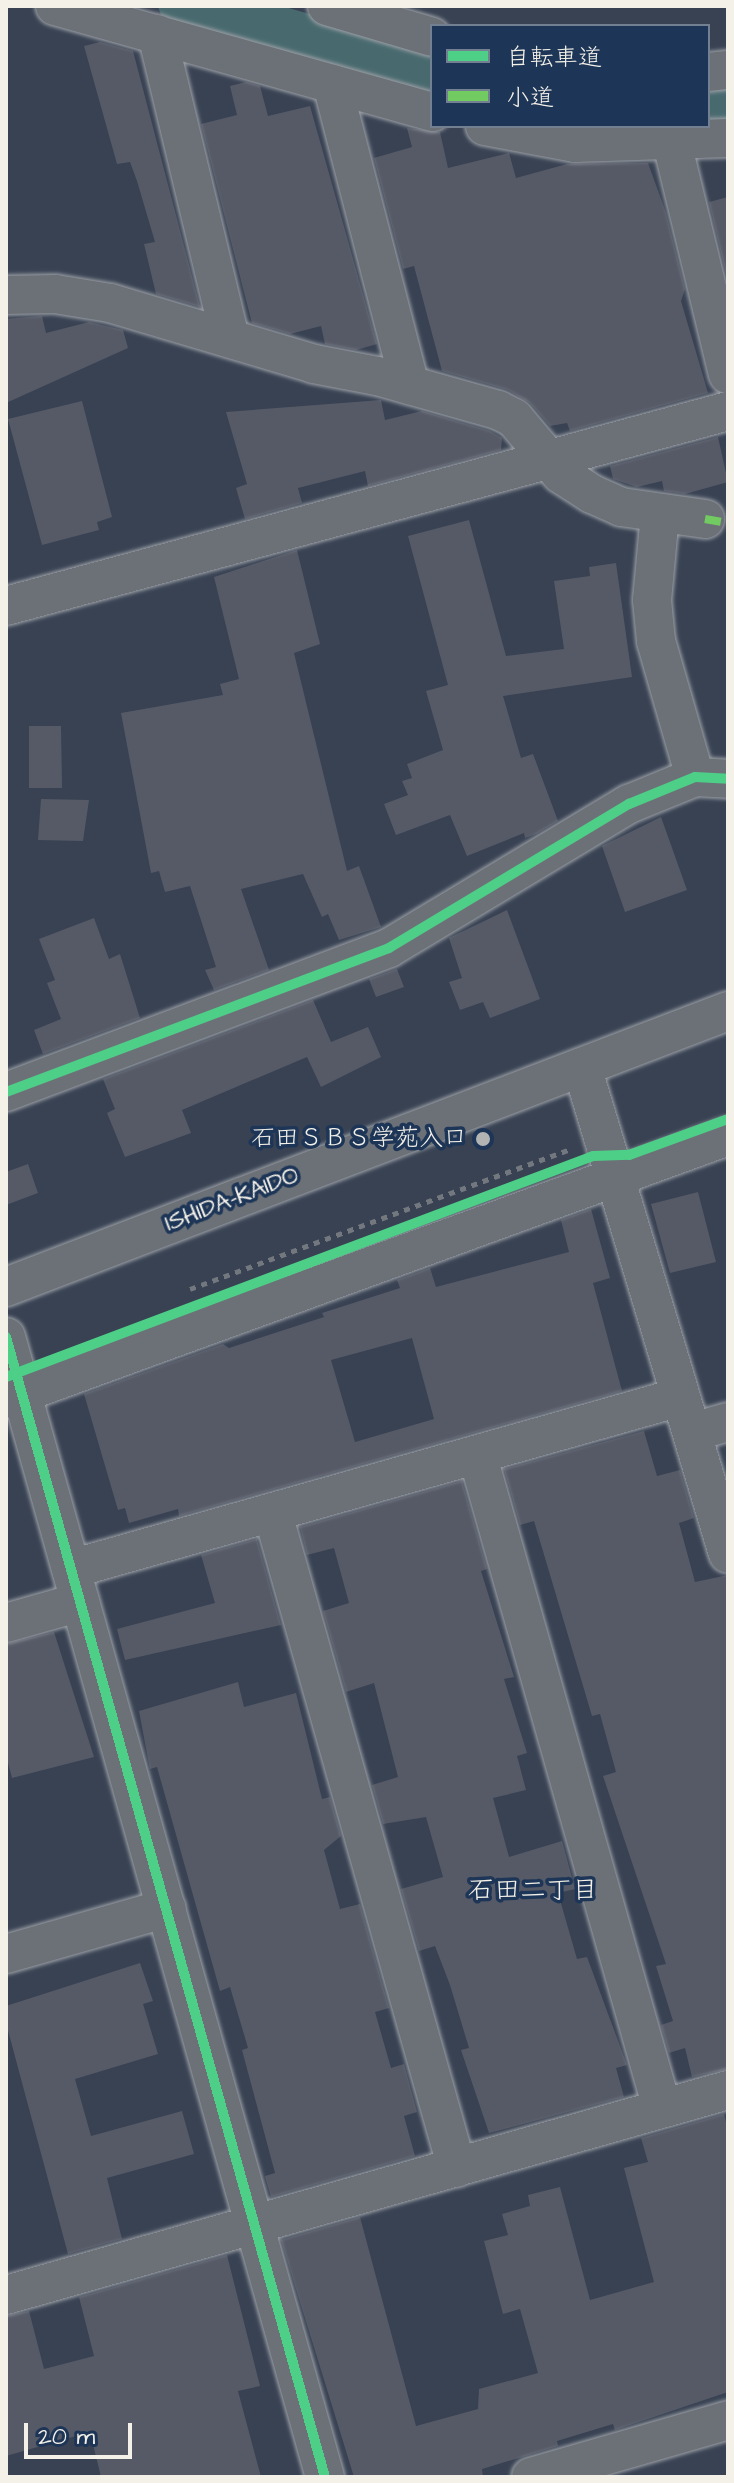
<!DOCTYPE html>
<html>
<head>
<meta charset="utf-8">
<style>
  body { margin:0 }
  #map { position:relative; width:734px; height:2483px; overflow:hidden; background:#384253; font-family:"Architects Daughter","Klee One",sans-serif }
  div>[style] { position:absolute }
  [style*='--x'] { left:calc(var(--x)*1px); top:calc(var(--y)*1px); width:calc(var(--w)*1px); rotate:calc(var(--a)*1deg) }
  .green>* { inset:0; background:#486a6f }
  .building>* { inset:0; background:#565a67 }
  .path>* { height:5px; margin-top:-2.5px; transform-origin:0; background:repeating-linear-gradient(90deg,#73787f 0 6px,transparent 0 12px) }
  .roads { filter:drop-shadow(0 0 2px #9da1a7) drop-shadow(0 0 2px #9da1a7) }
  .minor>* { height:38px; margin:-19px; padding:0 19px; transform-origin:19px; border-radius:19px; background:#6c7177 }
  .quiet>* { height:8px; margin-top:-4px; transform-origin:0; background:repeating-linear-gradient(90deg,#71cb61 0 16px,transparent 0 24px) }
  .cycleway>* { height:10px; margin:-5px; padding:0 5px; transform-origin:5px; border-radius:5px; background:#4dcf88 }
  .dots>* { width:22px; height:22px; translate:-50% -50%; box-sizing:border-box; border:4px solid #1d3557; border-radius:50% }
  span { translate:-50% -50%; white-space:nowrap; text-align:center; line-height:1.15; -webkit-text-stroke:7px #1d3557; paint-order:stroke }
  .poi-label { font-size:24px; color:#f4f1e8 }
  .right { translate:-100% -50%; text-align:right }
  .street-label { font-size:24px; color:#f4f1e8 }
  .neighbourhood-label { font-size:26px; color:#f4f1e8 }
  .frame { position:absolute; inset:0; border:8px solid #f4f1e8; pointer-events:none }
  .legend { position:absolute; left:430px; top:24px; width:280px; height:104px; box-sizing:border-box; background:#1d3557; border:2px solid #738091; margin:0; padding:10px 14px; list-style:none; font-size:24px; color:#f4f1e8 }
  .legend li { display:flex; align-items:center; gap:16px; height:40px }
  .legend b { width:40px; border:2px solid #738091 }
  .scale { position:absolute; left:24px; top:2423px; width:108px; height:36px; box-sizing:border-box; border:4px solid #f4f1e8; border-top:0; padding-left:10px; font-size:24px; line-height:28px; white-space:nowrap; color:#f4f1e8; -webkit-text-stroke:6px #1d3557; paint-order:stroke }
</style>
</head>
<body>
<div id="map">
  <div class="green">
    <i style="clip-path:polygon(282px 6px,432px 50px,432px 100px,163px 20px,158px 7px)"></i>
    <i style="clip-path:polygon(728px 81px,728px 126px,708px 126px,708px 83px)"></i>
  </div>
  <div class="building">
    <i style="clip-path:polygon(100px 42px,133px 51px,200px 307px,156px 294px,144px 244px,155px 242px,137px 181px,130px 162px,117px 164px,84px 46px)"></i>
    <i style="clip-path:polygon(246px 82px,260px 86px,268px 116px,310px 106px,377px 344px,356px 350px,325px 344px,321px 326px,290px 334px,252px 323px,201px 124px,237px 115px,230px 86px)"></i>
    <i style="clip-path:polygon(407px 128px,440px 132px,448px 168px,509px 153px,516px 178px,567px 164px,648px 163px,666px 213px,685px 289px,681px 301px,708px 393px,570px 431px,567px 423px,550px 426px,530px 403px,508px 390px,442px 371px,414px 266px,403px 269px,374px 158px,412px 147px)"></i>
    <i style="clip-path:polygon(728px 197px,728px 278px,727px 278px,709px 202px)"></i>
    <i style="clip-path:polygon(42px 316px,46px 333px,89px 322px,123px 330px,128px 348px,6px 403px,6px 319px)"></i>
    <i style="clip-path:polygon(381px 400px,385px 420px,422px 411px,490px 431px,502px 438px,501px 450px,368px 486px,365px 471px,298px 488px,302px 503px,245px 519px,236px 488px,247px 484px,226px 412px)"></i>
    <i style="clip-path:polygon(82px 401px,112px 517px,97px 522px,99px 530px,42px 545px,8px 419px)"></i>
    <i style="clip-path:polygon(718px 437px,728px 482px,685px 494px,664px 491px,662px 481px,637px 487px,613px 479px,610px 466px)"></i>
    <i style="clip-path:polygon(469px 520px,506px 656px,564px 649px,554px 581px,590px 576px,589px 567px,616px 563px,632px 677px,503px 696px,521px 758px,533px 754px,558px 821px,536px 834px,525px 838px,524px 833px,467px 856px,450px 815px,396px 835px,384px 804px,408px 795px,402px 781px,412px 778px,407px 764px,443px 750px,426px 691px,448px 685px,408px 536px)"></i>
    <i style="clip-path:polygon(297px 550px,320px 644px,294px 653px,347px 871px,359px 866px,381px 927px,339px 940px,328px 914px,322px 917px,303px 874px,241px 889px,269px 970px,214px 990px,205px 970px,216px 967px,190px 886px,165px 892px,159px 871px,151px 873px,121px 713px,223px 695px,220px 684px,239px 679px,214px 577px)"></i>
    <i style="clip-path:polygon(29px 726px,61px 726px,62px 788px,29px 788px)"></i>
    <i style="clip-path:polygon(41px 799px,89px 800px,83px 841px,38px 840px)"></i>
    <i style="clip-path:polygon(661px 817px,687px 890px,625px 912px,602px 846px)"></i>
    <i style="clip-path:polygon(507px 910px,540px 999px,490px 1018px,483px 1002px,460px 1010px,449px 982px,462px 978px,449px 938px)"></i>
    <i style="clip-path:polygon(94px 918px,109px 959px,120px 954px,140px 1018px,43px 1054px,34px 1030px,61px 1019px,47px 983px,55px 980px,39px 939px)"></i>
    <i style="clip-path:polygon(397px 969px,404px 987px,376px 997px,369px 979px)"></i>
    <i style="clip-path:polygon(313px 1000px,331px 1042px,368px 1027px,381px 1057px,321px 1087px,307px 1057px,182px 1110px,191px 1133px,125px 1157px,107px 1113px,115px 1109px,103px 1079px)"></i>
    <i style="clip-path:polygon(28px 1164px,38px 1193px,6px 1205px,6px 1172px)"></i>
    <i style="clip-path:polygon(698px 1192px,716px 1262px,670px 1273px,651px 1204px)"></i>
    <i style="clip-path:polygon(evenodd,591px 1209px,610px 1278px,593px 1283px,622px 1391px,179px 1516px,178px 1509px,129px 1523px,125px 1508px,118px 1510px,84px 1394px,223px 1344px,229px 1348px,324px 1317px,322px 1313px,400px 1288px,397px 1280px,430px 1268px,436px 1287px,569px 1252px,561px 1220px,591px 1209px,412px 1338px,434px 1419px,355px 1442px,331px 1360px,412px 1338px)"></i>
    <i style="clip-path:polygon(644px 1431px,657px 1476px,680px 1470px,694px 1518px,679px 1523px,695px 1582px,728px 1575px,728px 2069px,692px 2077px,685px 2048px,669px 2053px,661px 2025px,673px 2021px,656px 1966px,666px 1964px,603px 1776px,616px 1772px,600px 1714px,592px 1716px,534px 1521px,520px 1525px,504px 1469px)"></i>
    <i style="clip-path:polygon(462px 1481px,487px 1569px,481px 1571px,514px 1677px,504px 1679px,527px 1753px,517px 1756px,526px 1790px,493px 1798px,509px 1857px,562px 1841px,575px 1889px,558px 1893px,577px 1959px,587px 1957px,627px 2065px,616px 2068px,624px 2097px,489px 2133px,461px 2050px,469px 2048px,450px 1985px,435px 1946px,419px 1951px,401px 1889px,443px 1877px,426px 1817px,383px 1824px,372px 1785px,398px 1777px,374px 1683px,346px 1692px,323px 1611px,349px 1603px,334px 1548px,307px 1555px,300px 1527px)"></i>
    <i style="clip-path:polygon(257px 1539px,281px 1625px,125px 1660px,117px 1629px,215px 1603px,201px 1555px)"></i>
    <i style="clip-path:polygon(54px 1632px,94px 1757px,12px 1778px,6px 1755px,6px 1644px)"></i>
    <i style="clip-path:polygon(238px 1682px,244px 1707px,296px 1693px,322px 1799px,330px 1797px,341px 1836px,324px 1850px,340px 1909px,360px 1904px,389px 2008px,375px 2012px,391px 2068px,404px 2064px,417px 2112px,404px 2116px,415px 2156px,271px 2197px,265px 2176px,275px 2173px,242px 2050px,248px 2048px,230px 1987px,220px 1991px,157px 1767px,150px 1769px,139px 1711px)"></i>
    <i style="clip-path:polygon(140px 1963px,153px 2001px,143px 2004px,158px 2054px,75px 2079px,91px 2136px,182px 2111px,194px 2154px,107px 2178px,122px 2239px,68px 2254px,6px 2023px,6px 2006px)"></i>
    <i style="clip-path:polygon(724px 2114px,728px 2130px,728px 2392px,615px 2430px,613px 2424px,557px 2441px,558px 2446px,482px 2469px,483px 2477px,354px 2477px,281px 2240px,360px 2217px,416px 2426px,478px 2409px,479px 2389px,538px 2373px,520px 2309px,503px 2314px,484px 2241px,508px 2235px,502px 2214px,530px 2206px,528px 2195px,560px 2187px,590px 2300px,654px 2282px,624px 2168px,648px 2162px,641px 2138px)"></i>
    <i style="clip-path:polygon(227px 2255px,260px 2386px,238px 2391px,261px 2477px,101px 2477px,90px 2432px,6px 2456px,6px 2316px,29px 2311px,44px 2369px,94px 2356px,79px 2297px)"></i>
  </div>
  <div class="path">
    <i style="--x:190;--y:1289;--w:406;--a:-20.2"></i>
  </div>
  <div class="roads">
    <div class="minor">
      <i style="--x:55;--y:6;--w:392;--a:15.7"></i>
      <i style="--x:327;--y:6;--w:109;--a:16.4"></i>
      <i style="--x:157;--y:34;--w:312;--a:76.5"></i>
      <i style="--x:708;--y:72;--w:20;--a:-6"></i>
      <i style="--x:332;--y:84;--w:311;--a:75.5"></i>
      <i style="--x:485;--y:126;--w:92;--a:10.7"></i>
      <i style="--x:575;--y:143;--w:153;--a:-1.9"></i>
      <i style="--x:672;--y:143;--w:238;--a:76.4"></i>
      <i style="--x:6;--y:295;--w:49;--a:-1.2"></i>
      <i style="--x:55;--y:294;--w:56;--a:9.3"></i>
      <i style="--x:110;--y:303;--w:213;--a:16.6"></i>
      <i style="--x:314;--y:364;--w:64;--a:10.8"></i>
      <i style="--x:377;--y:376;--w:126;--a:15.7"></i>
      <i style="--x:498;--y:410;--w:18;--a:27"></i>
      <i style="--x:514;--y:418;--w:73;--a:50"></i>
      <i style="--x:561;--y:474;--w:37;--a:33"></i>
      <i style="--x:592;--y:494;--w:32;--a:24"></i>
      <i style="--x:621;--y:507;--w:85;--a:8.1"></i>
      <i style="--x:660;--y:514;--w:86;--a:95.3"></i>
      <i style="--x:652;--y:600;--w:41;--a:84.4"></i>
      <i style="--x:656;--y:641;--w:141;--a:74"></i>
      <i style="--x:6;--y:606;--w:748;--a:-15.11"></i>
      <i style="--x:582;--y:1067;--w:508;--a:73.31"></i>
      <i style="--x:6;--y:1092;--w:409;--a:-20.6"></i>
      <i style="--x:389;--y:948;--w:280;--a:-31"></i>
      <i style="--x:629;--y:804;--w:71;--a:-22.2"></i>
      <i style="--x:695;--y:777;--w:33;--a:3"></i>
      <i style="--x:6;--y:1287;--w:773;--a:-20.92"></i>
      <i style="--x:6;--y:1337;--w:1184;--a:74.37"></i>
      <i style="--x:6;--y:1399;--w:768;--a:-20.01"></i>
      <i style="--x:693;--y:1432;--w:36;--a:-16"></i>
      <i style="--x:478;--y:1457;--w:677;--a:74.22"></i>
      <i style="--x:273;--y:1514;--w:679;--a:74.29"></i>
      <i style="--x:71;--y:1569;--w:633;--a:-15.77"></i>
      <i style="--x:6;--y:1623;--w:77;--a:-15.8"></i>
      <i style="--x:6;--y:1954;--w:167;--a:-15.9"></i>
      <i style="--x:6;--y:2295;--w:751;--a:-15.85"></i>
      <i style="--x:531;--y:2477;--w:205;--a:-16.1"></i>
    </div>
  </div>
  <div class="quiet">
    <i style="--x:705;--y:519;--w:23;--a:10"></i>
  </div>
  <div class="cycleway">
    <i style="--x:6;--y:1092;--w:409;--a:-20.6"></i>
    <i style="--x:389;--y:948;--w:280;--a:-31"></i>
    <i style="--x:629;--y:804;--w:71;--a:-22.2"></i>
    <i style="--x:695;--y:777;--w:33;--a:3"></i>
    <i style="--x:6;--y:1337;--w:1184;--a:74.37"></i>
    <i style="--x:6;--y:1377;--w:627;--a:-20.63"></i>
    <i style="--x:593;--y:1156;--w:36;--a:-2"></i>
    <i style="--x:629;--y:1155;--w:105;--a:-20"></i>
  </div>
  <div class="dots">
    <i style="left:483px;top:1139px;background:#b2b4b4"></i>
  </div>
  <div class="poi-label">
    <span class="right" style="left:467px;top:1139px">石田ＳＢＳ学苑入口</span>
  </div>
  <div class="street-label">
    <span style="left:232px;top:1200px;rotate:-21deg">ISHIDA-KAIDO</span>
  </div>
  <div class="neighbourhood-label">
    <span style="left:533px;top:1891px">石田二丁目</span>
  </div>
  <div class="frame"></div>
  <ul class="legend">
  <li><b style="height:10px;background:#4dcf88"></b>自転車道</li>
  <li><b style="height:10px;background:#71cb61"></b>小道</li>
  </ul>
  <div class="scale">20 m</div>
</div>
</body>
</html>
